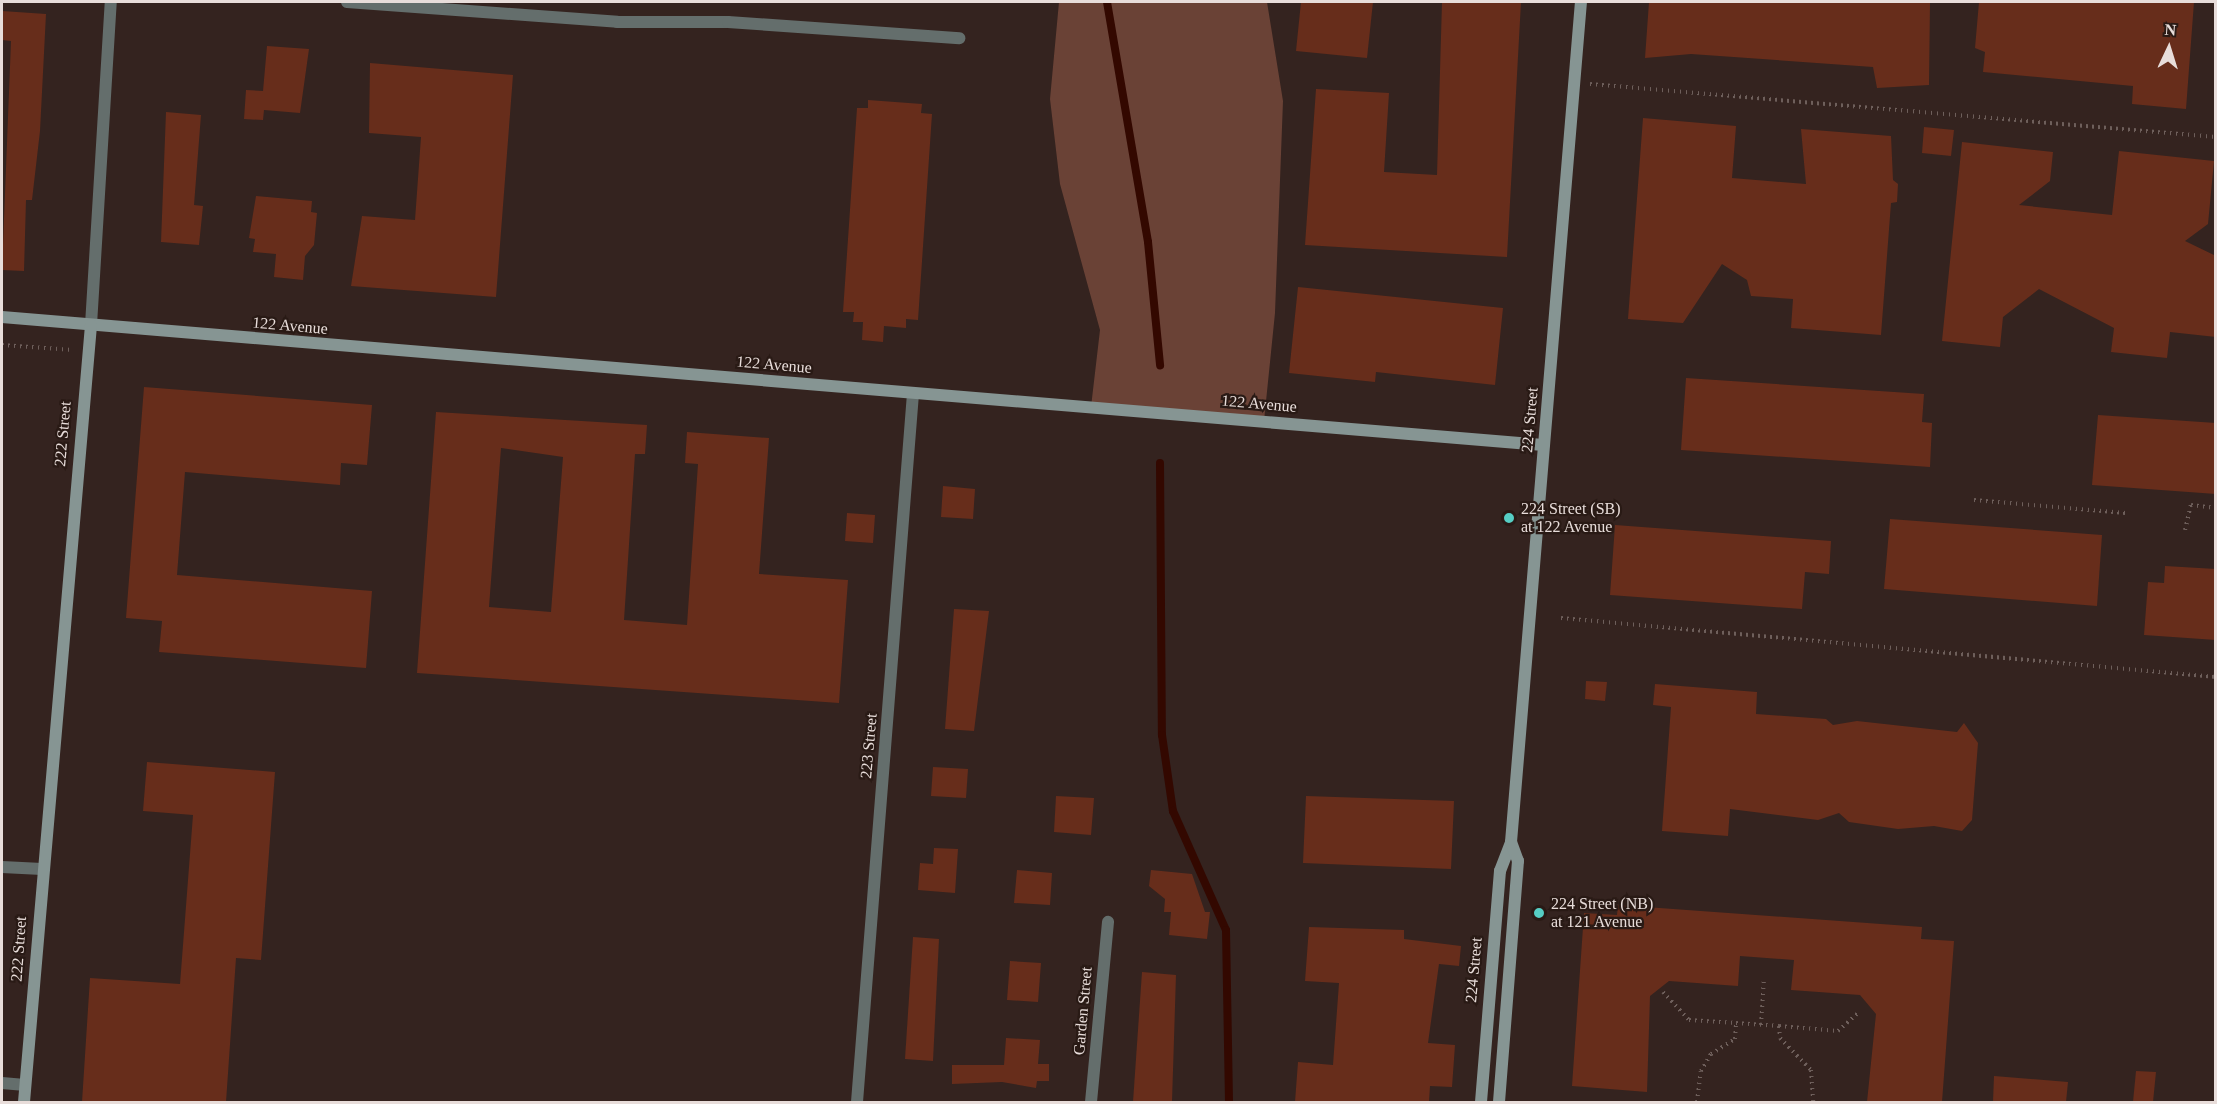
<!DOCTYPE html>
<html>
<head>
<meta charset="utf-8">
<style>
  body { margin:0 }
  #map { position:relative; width:2217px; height:1104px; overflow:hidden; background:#34231f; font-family:Georgia,serif }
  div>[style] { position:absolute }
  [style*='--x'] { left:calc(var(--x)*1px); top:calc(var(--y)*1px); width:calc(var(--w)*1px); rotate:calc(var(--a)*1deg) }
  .green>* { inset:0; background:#6a4236 }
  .stream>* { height:8px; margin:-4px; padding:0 4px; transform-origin:4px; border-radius:4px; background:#330800 }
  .building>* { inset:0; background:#672d1b }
  .path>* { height:4px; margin-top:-2px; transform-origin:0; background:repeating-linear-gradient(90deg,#6e5f5b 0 1.5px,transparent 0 6px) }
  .street>* { height:12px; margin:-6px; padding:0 6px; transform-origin:6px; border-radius:6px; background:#646e6c }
  .secondary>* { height:12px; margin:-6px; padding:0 6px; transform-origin:6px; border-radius:6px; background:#869593 }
  .dots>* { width:16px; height:16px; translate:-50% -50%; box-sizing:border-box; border:3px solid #291a15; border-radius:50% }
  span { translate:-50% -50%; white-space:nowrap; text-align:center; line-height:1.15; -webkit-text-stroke:4.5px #291a15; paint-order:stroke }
  .street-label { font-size:16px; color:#e8ddda }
  .poi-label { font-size:16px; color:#e8ddda }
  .left { translate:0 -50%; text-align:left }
  .frame { position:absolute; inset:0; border:3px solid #e8ddda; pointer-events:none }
  .north { position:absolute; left:2139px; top:18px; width:60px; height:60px; -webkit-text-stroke:4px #291a15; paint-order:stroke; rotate:4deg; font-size:16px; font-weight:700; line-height:24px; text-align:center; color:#e8ddda }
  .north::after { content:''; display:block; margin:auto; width:21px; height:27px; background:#e8ddda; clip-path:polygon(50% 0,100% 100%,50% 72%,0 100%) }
</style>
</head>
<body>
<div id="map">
  <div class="green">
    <i style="clip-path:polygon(1059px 2px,1267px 2px,1283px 101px,1275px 313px,1264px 421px,1091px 407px,1100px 330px,1060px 184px,1050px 99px)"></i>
  </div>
  <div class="stream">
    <i style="--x:1107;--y:2;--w:243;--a:80.3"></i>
    <i style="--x:1148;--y:242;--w:124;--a:84.4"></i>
    <i style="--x:1160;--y:463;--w:272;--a:89.6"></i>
    <i style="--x:1162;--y:735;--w:77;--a:81.8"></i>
    <i style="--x:1173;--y:811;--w:130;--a:66"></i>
    <i style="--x:1226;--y:930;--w:172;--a:89"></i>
  </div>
  <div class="building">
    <i style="clip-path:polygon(1301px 2px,1373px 2px,1367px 58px,1296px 51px)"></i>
    <i style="clip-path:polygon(1442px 2px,1521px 2px,1507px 257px,1305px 245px,1316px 89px,1389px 93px,1384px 172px,1437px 175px)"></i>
    <i style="clip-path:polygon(1649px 2px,1930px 2px,1929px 85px,1877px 88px,1873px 67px,1691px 54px,1645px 58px)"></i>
    <i style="clip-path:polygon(1979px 2px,2194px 2px,2186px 109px,2132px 104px,2133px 86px,1983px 72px,1985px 52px,1975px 48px)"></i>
    <i style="clip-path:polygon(2px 11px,46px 14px,40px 131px,32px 200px,26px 200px,24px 271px,2px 270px,11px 41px,2px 40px)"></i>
    <i style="clip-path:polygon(267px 46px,309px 49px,300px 113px,264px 110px,263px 120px,244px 119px,246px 90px,263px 91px)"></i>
    <i style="clip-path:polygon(370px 63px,513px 75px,496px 297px,351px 286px,362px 216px,415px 220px,421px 137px,369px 133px)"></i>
    <i style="clip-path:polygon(868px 100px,922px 104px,921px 113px,932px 114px,918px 320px,906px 319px,906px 328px,884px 326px,883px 342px,862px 340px,863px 322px,853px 322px,854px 312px,843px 312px,857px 108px,868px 108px)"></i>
    <i style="clip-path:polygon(166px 112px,201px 115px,194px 205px,203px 206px,199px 245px,161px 242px)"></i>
    <i style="clip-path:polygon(1643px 118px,1736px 126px,1732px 178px,1806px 184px,1801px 129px,1891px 136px,1893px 180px,1898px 184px,1897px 202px,1891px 203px,1881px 335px,1791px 328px,1793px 299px,1751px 296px,1747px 280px,1722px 264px,1683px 323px,1628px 319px)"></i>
    <i style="clip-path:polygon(1924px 127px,1954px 130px,1951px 156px,1922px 153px)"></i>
    <i style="clip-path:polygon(1962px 142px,2053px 152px,2050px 181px,2019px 205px,2112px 215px,2119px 151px,2214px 161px,2208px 224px,2185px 241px,2216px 256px,2216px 337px,2170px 332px,2167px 358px,2111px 352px,2114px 328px,2039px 289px,2003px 317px,2000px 347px,1942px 341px)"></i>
    <i style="clip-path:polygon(256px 196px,312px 201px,311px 212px,317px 213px,314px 245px,305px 256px,303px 280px,274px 277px,276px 254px,253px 252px,255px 239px,249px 238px)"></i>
    <i style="clip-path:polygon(1298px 287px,1503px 308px,1495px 385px,1376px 372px,1375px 382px,1289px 373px)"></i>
    <i style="clip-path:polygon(1686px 378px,1924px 394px,1922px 422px,1932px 423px,1930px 467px,1681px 450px)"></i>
    <i style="clip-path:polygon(144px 387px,372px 405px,367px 465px,341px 463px,340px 485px,185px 472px,177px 575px,372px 591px,366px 668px,159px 652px,162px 621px,126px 618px)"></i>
    <i style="clip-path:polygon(evenodd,436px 412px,647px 425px,645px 454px,635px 454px,624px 620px,687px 625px,698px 464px,685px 463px,687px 432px,769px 438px,759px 574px,848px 580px,839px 703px,417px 673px,436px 412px,501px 448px,563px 457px,551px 612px,489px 607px,501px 448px)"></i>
    <i style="clip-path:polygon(2098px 415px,2216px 423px,2216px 494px,2092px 485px)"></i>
    <i style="clip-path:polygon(943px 486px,975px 489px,973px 519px,941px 517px)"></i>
    <i style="clip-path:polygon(847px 513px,875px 515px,873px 543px,845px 541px)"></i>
    <i style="clip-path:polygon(1890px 519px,2102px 535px,2097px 606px,1884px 589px)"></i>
    <i style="clip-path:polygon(1615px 525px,1831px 541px,1829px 574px,1805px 572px,1802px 609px,1610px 595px)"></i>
    <i style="clip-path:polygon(2165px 566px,2216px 569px,2216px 640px,2144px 635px,2148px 582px,2164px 583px)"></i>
    <i style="clip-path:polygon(954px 609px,989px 611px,974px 731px,945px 729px)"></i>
    <i style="clip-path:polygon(1586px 681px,1607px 682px,1605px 701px,1585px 699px)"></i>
    <i style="clip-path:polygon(1655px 684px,1757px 692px,1756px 714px,1826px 719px,1833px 725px,1857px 721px,1957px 732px,1964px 723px,1978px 743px,1972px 820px,1962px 831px,1934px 826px,1898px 829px,1849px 822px,1839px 813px,1818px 820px,1730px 809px,1728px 836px,1662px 831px,1671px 707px,1653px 705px)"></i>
    <i style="clip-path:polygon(147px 762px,275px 772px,261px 960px,236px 958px,226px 1102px,82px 1102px,90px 978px,180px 984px,193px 815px,143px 811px)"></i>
    <i style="clip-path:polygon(933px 767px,968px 769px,966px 798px,931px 796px)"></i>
    <i style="clip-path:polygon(1056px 796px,1094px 798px,1091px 835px,1054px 832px)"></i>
    <i style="clip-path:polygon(1306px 796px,1454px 801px,1451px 869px,1303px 863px)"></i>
    <i style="clip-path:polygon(934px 848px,958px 849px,955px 893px,918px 890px,920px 863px,933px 864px)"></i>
    <i style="clip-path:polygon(1017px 870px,1052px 873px,1050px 905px,1014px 903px)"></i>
    <i style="clip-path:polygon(1151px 870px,1192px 874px,1205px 912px,1210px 912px,1207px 939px,1169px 935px,1171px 912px,1164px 912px,1165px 899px,1149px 886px)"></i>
    <i style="clip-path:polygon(1618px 905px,1922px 927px,1921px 939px,1954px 941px,1942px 1102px,1867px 1102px,1876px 1014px,1860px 995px,1791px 990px,1794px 960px,1740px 956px,1738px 986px,1669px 981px,1650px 996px,1647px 1092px,1572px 1086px,1584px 913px,1617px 915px)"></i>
    <i style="clip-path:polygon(1309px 927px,1404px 930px,1404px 939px,1461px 946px,1459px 966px,1439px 964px,1428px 1043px,1455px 1045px,1452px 1087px,1430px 1086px,1429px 1102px,1295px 1102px,1298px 1062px,1333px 1065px,1339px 983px,1305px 981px)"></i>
    <i style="clip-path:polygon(913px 937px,939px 939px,933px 1061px,905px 1059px)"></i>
    <i style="clip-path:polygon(1010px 961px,1041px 963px,1038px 1002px,1007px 1000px)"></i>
    <i style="clip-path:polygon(1142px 972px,1176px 975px,1172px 1102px,1133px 1102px)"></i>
    <i style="clip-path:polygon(1006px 1038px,1040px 1040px,1038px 1064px,1049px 1064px,1049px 1081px,1037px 1081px,1036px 1088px,1002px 1082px,952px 1084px,952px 1065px,1004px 1065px)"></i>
    <i style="clip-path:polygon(2136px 1071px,2156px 1072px,2153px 1102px,2133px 1102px)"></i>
    <i style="clip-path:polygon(1994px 1076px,2068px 1082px,2066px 1102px,1993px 1102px)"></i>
  </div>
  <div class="path">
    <i style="--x:1590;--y:84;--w:628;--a:4.84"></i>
    <i style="--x:2;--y:345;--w:71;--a:4"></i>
    <i style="--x:1974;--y:500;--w:152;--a:4.9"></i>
    <i style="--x:2185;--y:530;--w:26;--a:-77"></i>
    <i style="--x:2191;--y:505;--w:25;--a:7"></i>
    <i style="--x:1561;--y:618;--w:658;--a:5.15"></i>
    <i style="--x:1663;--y:992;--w:38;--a:47"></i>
    <i style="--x:1689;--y:1020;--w:47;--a:3.7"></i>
    <i style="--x:1761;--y:1025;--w:47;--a:-86.3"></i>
    <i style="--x:1779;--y:1026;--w:59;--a:4.8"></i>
    <i style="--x:1838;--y:1031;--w:28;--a:-42"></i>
    <i style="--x:1697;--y:1102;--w:31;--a:-83"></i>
    <i style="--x:1701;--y:1071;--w:20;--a:-60"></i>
    <i style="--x:1711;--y:1054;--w:28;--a:-32"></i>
    <i style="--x:1735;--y:1039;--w:16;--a:-86"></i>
    <i style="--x:1736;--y:1023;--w:43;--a:4"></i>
    <i style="--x:1779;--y:1026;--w:12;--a:85"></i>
    <i style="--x:1780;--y:1038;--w:45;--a:45.9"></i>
    <i style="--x:1811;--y:1070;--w:32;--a:86"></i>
  </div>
  <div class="street">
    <i style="--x:347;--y:2;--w:271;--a:4.2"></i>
    <i style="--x:617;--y:22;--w:111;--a:0"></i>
    <i style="--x:728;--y:22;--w:232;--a:4"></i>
    <i style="--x:91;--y:325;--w:324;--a:-86.5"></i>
    <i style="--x:2;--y:867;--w:40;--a:2.9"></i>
    <i style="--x:2;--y:1083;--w:23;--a:5"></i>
    <i style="--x:857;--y:1102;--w:711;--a:-85.48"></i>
    <i style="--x:1091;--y:1102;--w:181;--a:-84.6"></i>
  </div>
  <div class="secondary">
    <i style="--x:2;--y:317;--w:1547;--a:4.75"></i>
    <i style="--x:24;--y:1102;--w:780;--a:-85.07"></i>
    <i style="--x:1481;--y:1102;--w:232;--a:-85.3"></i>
    <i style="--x:1500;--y:871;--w:31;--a:-69"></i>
    <i style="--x:1511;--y:842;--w:843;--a:-85.24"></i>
    <i style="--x:1499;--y:1102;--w:242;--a:-85.5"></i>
    <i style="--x:1518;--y:861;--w:20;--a:-110"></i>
  </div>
  <div class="dots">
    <i style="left:1509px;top:518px;background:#56cec4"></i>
    <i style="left:1539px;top:913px;background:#56cec4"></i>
  </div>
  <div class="street-label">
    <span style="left:290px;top:326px;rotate:5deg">122 Avenue</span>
    <span style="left:774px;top:365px;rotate:5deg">122 Avenue</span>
    <span style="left:1259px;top:404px;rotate:5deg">122 Avenue</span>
    <span style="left:1530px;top:420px;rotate:-85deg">224 Street</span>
    <span style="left:63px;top:434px;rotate:-85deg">222 Street</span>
    <span style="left:869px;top:746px;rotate:-85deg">223 Street</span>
    <span style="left:19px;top:949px;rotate:-86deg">222 Street</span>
    <span style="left:1474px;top:970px;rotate:-85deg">224 Street</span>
    <span style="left:1083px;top:1011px;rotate:-85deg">Garden Street</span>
  </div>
  <div class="poi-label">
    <span class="left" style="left:1521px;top:518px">224 Street (SB)<br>at 122 Avenue</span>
    <span class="left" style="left:1551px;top:913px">224 Street (NB)<br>at 121 Avenue</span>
  </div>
  <div class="frame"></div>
  <div class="north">N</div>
</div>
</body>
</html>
